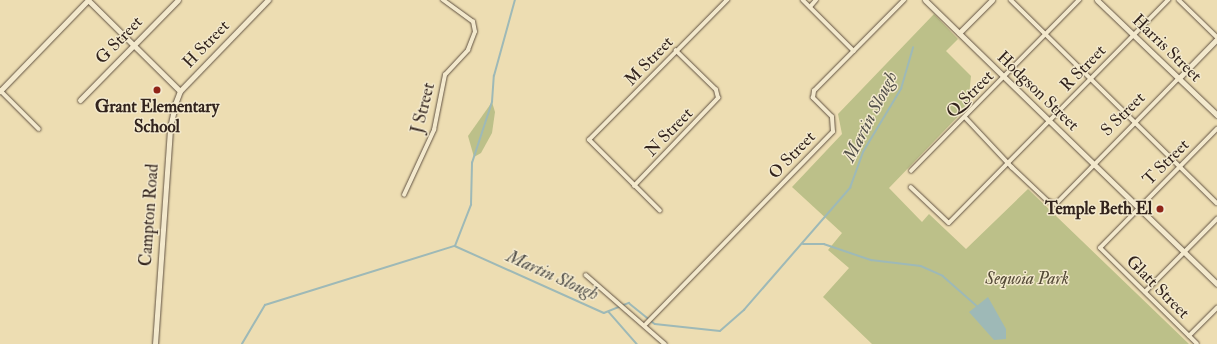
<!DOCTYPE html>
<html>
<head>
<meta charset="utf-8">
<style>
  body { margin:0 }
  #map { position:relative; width:1217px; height:344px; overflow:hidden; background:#edddb2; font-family:"IM FELL Double Pica",serif }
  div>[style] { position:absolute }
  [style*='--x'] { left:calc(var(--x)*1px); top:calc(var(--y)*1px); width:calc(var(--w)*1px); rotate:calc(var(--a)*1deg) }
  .green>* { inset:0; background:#bcc089 }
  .water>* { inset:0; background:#9eb9b7 }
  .stream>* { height:1.5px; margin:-0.75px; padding:0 0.75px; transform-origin:0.75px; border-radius:0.75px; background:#9eb9b7 }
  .roads { filter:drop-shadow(0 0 1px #615242) drop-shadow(0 0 1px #615242) }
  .street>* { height:3.5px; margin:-1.75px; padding:0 1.75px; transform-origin:1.75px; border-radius:1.75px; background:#f3e9cd }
  .secondary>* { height:5px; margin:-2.5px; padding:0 2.5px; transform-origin:2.5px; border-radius:2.5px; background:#f3e9cd }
  .dots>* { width:11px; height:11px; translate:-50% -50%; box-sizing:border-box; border:2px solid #f3e9cd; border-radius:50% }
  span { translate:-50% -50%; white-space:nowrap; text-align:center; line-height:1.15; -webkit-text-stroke:3px #f3e9cd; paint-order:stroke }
  .street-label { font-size:17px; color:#32231c }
  .poi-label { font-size:17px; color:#32231c; font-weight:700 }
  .right { translate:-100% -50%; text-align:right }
  .park-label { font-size:17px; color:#544a37; font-style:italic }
  .water-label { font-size:18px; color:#52504a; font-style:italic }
</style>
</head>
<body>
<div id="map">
  <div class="green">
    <i style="clip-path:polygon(934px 14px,958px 39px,946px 51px,971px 76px,968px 106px,889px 188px,922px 222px,929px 214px,966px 249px,1028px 189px,1189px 344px,872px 344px,823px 297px,849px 268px,828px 250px,842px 233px,792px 187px,842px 134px,838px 114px)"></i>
    <i style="clip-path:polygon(492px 102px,495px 112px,492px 133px,481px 153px,474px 157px,468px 136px)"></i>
  </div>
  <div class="water">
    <i style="clip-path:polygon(988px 297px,1006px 329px,1006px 339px,994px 340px,969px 312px)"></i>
  </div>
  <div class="stream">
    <i style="--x:803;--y:244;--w:21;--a:0"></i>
    <i style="--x:824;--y:244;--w:50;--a:18.8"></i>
    <i style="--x:871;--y:260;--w:50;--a:6.8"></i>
    <i style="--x:921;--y:266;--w:24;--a:24"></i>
    <i style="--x:943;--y:276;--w:45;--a:41.4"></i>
    <i style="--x:455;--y:246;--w:44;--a:-68.7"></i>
    <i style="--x:471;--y:205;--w:42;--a:-88.6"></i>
    <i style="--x:472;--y:163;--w:64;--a:-71.8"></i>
    <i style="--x:492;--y:102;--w:26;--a:-86"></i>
    <i style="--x:494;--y:76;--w:79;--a:-74.6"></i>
    <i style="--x:609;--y:312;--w:43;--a:48.8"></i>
    <i style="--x:242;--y:344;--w:45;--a:-59.5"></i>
    <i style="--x:265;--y:305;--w:199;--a:-17.3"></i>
    <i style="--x:455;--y:246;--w:163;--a:24.2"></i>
    <i style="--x:604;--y:313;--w:27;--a:-22"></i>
    <i style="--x:629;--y:303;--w:33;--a:39"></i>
    <i style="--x:655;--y:324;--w:65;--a:6.1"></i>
    <i style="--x:720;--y:331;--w:32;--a:-41"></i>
    <i style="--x:744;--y:310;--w:162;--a:-49"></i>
    <i style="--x:850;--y:188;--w:38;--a:-70"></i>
    <i style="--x:863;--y:152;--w:74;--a:-58.9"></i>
    <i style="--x:901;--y:89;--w:43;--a:-73.7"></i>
  </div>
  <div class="roads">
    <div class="street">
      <i style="--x:803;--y:0;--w:72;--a:45"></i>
      <i style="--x:1011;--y:0;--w:289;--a:44.6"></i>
      <i style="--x:1179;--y:0;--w:53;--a:44.2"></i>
      <i style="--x:810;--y:7;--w:9;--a:-49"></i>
      <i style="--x:0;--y:90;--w:55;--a:45"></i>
      <i style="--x:965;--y:117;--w:69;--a:46.8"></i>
      <i style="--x:1012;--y:167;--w:50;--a:43.4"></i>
      <i style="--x:1048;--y:201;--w:9;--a:21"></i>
      <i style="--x:1056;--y:204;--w:176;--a:-45.7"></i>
      <i style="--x:911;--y:171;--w:240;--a:-45.5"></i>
      <i style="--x:634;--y:186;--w:122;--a:-46.3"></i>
      <i style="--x:718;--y:98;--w:8;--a:-104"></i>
      <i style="--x:716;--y:90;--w:56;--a:-135.7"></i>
      <i style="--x:911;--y:187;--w:52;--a:43.5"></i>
      <i style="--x:949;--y:223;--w:313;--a:-45.5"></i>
      <i style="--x:404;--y:195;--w:72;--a:-65.2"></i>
      <i style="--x:434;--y:130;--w:56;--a:-78.7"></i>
      <i style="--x:445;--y:75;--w:34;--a:-47"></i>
      <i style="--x:468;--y:50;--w:19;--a:-69"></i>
      <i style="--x:475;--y:32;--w:10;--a:-101"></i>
      <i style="--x:473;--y:22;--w:37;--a:-144"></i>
      <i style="--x:660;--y:211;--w:100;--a:-135"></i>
      <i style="--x:589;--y:140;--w:197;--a:-45.4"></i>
      <i style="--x:586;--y:275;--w:105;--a:41.1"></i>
      <i style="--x:1145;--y:292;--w:103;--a:-45.4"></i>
      <i style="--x:646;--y:324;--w:268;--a:-45.8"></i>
      <i style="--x:833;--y:132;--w:15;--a:-94"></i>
      <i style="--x:832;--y:117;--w:27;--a:-135"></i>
      <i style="--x:813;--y:98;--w:7;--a:-82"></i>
      <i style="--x:814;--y:91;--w:128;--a:-45.3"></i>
      <i style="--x:1189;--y:336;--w:40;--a:-45"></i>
      <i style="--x:1197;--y:344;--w:136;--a:-135.3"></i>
      <i style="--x:1100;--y:248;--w:167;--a:-45.5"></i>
    </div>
    <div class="secondary">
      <i style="--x:88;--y:0;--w:129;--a:44.7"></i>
      <i style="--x:925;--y:0;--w:407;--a:44.2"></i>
      <i style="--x:1097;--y:0;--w:166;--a:43.8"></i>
      <i style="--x:959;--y:33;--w:47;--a:-45"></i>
      <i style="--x:1179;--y:78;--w:54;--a:-45.7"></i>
      <i style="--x:0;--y:91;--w:127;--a:-46"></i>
      <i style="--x:80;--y:100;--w:140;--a:-45.6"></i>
      <i style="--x:155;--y:344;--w:217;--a:-86"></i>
      <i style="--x:170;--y:128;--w:25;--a:-78"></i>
      <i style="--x:175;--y:104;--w:14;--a:-69"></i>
      <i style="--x:180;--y:91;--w:127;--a:-46"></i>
    </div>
  </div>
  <div class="dots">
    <i style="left:157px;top:90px;background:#8f2418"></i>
    <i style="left:1160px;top:209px;background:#8f2418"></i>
  </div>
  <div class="street-label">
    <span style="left:119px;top:40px;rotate:-46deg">G Street</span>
    <span style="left:206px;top:44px;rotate:-46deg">H Street</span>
    <span style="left:1167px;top:48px;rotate:44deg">Harris Street</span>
    <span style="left:649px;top:61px;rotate:-46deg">M Street</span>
    <span style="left:1083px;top:68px;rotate:-46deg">R Street</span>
    <span style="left:1038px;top:91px;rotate:44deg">Hodgson Street</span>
    <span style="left:970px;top:94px;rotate:-45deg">Q Street</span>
    <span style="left:423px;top:108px;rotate:-76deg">J Street</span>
    <span style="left:1123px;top:114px;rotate:-45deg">S Street</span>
    <span style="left:669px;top:132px;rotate:-46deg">N Street</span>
    <span style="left:792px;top:155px;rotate:-46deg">O Street</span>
    <span style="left:1166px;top:162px;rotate:-45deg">T Street</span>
    <span style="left:149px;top:215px;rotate:-86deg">Campton Road</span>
    <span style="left:1158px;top:287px;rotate:45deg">Glatt Street</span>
  </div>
  <div class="poi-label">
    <span style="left:157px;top:117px">Grant Elementary<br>School</span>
    <span class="right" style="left:1152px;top:209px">Temple Beth El</span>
  </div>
  <div class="park-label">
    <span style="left:1027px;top:279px">Sequoia Park</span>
  </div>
  <div class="water-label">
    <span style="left:871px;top:117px;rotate:-63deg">Martin Slough</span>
    <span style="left:552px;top:276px;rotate:24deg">Martin Slough</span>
  </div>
</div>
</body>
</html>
